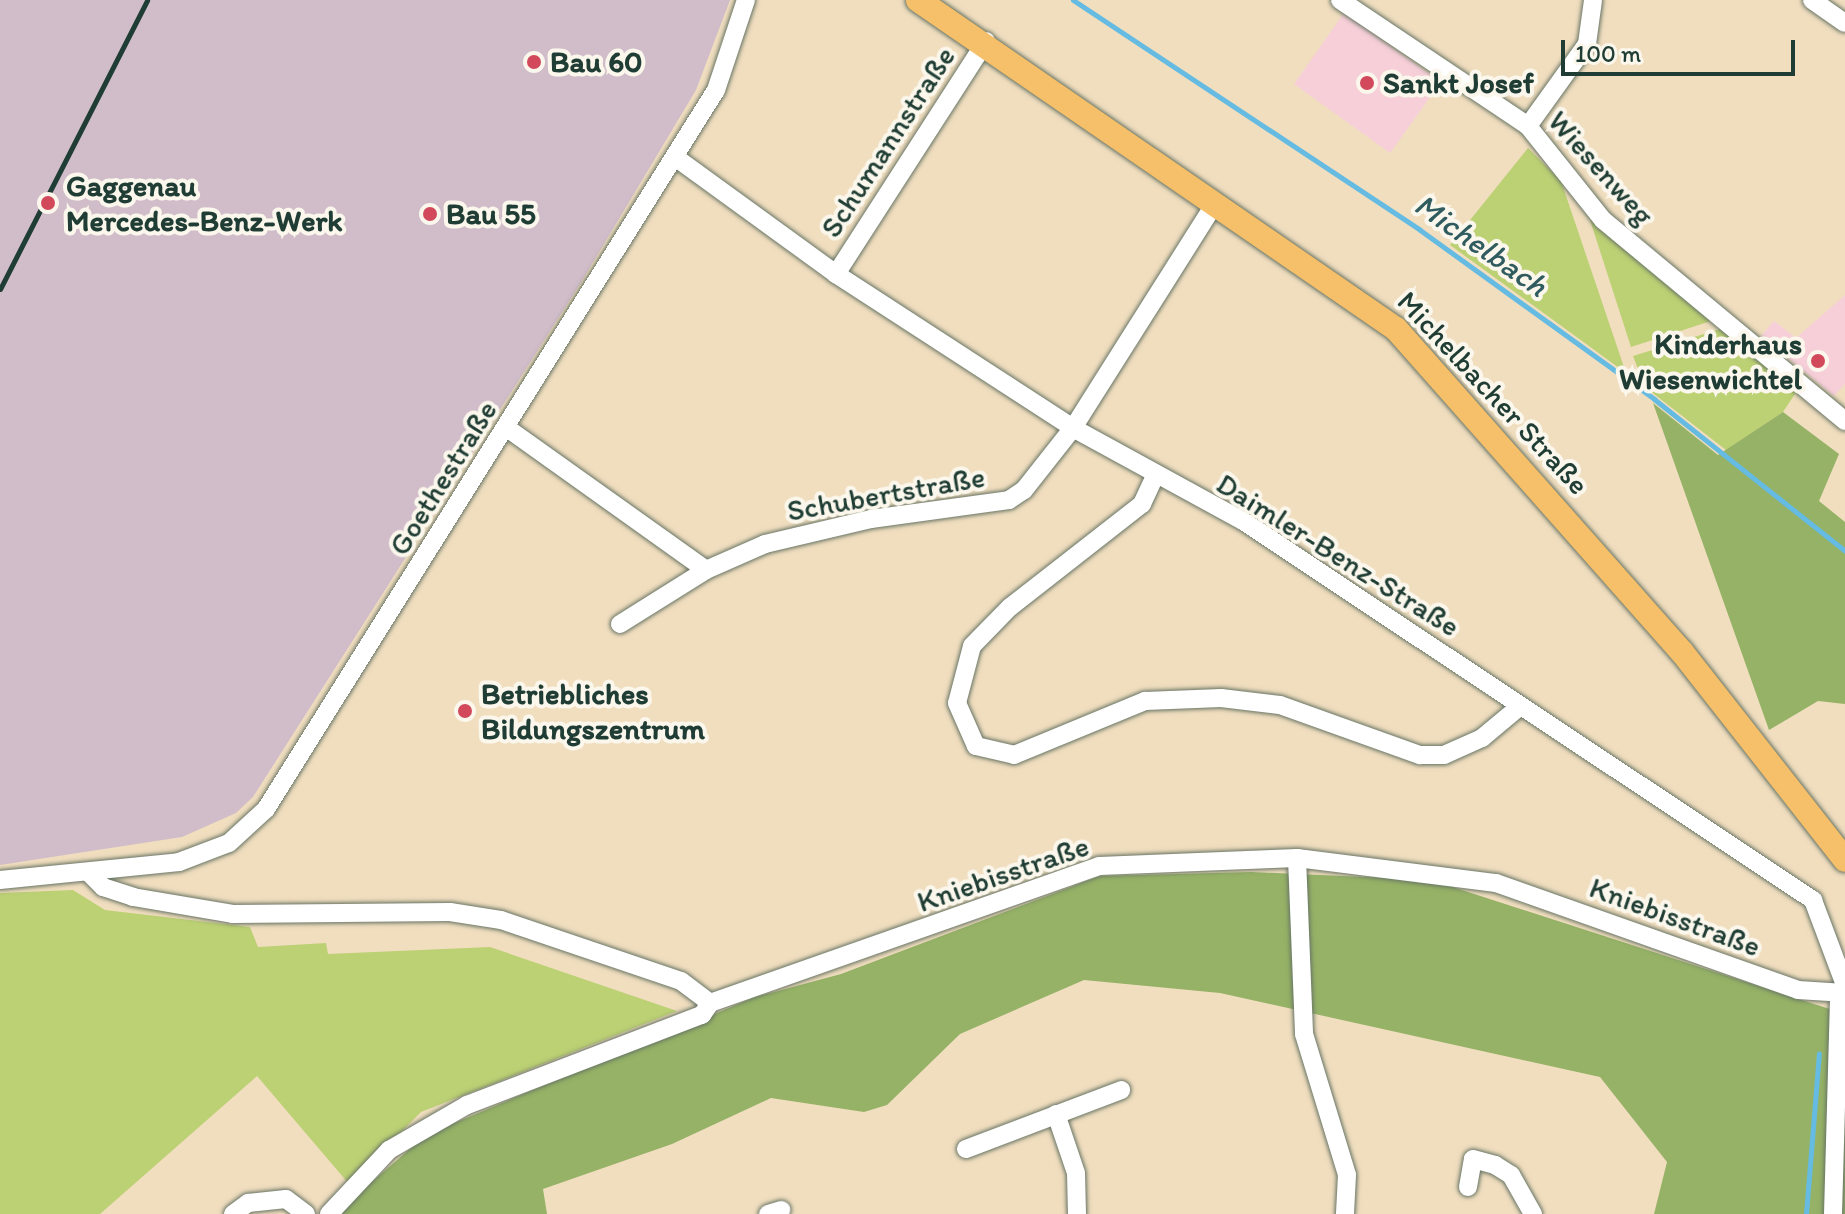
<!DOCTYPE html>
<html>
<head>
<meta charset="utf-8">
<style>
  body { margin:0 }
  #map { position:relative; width:1845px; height:1214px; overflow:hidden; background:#f1debf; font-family:Itim,sans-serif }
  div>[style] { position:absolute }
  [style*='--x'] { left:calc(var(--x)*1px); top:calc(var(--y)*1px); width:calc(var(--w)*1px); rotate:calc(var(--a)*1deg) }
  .built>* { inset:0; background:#f6cfd8 }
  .industrial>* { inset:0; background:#d1bdca }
  .green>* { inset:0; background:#bcd074 }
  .forest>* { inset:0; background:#95b266 }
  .stream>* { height:5px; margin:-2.5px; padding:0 2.5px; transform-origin:2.5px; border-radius:2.5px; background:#65bbe1 }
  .roads { filter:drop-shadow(0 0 2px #687565) drop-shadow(0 0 2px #687565) }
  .minor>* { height:18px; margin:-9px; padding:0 9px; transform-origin:9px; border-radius:9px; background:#fff }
  .major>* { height:24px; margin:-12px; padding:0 12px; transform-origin:12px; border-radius:12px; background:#f6c06b }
  .rail>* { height:5px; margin:-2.5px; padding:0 2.5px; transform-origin:2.5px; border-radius:2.5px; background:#1f3d34 }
  .dots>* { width:22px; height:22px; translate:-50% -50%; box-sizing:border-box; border:4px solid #fbf7ec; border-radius:50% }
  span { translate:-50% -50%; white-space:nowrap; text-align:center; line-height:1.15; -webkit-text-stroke:8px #fbf7ec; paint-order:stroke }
  .poi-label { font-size:30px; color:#1f3d34; font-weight:700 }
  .left { translate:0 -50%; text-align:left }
  .right { translate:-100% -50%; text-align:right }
  .street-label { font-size:30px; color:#1f3d34 }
  .water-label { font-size:32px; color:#305c5f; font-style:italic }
  .scale { position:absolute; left:1561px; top:40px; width:234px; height:36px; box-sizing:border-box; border:4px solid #1f3d34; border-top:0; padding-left:10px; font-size:24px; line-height:28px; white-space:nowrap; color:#1f3d34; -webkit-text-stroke:6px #fbf7ec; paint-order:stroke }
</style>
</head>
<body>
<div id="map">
  <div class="built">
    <i style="clip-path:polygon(1344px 13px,1441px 82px,1390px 153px,1294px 84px)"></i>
    <i style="clip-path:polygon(1845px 295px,1845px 384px,1834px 396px,1761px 336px,1774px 321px,1796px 338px)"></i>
  </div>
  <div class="industrial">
    <i style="clip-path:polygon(0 0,730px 0,696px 90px,580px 284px,253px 797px,236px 813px,182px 837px,0 865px)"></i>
  </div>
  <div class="green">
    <i style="clip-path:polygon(1528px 148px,1561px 181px,1626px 373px,1450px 245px)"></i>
    <i style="clip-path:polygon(1590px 220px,1711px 321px,1631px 347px)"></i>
    <i style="clip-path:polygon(1720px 329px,1797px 391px,1783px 412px,1726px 450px,1645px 387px,1633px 356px)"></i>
    <i style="clip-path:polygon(73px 890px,105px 910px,250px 927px,258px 947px,326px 943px,328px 954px,490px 947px,677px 1011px,421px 1112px,349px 1184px,257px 1076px,100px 1214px,0 1214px,0 893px)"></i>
  </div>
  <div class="forest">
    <i style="clip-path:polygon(1653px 403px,1718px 455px,1783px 412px,1839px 454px,1819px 501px,1845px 522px,1845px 704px,1818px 701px,1769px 730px)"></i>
    <i style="clip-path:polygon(1251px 872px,1431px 880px,1845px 1014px,1845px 1214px,1654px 1214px,1667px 1162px,1600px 1077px,1220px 993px,1084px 980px,960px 1034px,887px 1105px,864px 1112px,771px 1098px,672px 1144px,543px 1189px,547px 1214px,335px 1214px,426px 1135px,755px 997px,841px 974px,1100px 876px)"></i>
  </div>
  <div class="stream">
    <i style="--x:1073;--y:0;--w:416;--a:33.5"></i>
    <i style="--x:1420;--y:230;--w:289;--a:35.8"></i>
    <i style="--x:1654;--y:399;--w:244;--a:38.5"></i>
    <i style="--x:1806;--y:1214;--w:161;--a:-85.4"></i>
  </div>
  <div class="roads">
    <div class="minor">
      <i style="--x:1340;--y:0;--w:226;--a:33.8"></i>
      <i style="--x:1528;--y:126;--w:120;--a:51.4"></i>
      <i style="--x:1603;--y:220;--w:315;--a:39.7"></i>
      <i style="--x:1812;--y:0;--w:40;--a:34.9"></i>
      <i style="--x:1528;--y:126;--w:101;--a:-54.3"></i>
      <i style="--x:1587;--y:44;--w:44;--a:-82.2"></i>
      <i style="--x:675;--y:157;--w:199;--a:36"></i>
      <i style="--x:836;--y:274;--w:283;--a:33"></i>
      <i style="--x:1073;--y:428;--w:194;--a:28.7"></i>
      <i style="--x:1243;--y:521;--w:685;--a:33.62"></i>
      <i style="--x:1813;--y:900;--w:91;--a:69.4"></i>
      <i style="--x:836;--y:274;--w:277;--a:-57.2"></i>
      <i style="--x:507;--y:428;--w:244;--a:35.5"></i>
      <i style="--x:1155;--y:476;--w:31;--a:115"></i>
      <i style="--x:1142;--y:504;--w:167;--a:142"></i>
      <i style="--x:1010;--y:607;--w:54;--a:134.3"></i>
      <i style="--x:972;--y:646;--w:59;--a:104.7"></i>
      <i style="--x:957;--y:703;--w:47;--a:66.2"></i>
      <i style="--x:976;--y:746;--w:39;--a:13"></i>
      <i style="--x:1014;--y:755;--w:142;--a:-22.4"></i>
      <i style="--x:1145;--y:701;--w:76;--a:-2.3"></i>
      <i style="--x:1221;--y:698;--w:59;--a:6.8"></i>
      <i style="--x:1280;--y:705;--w:149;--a:19.7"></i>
      <i style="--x:1420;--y:755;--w:24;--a:0"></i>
      <i style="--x:1444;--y:755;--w:42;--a:-24.1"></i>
      <i style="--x:1482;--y:738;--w:47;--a:-39.8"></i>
      <i style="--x:620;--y:624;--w:102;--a:-32.1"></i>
      <i style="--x:706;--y:570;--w:64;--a:-23.8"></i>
      <i style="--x:765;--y:544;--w:109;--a:-13.3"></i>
      <i style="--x:871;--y:519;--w:139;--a:-7.8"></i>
      <i style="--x:1009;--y:500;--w:18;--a:-34"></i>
      <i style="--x:1024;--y:490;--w:79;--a:-51.7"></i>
      <i style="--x:1073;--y:428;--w:267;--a:-57.7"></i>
      <i style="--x:1297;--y:858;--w:176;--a:87.7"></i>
      <i style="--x:1304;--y:1034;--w:147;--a:73"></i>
      <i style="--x:1347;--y:1175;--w:39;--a:93"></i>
      <i style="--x:89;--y:873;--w:20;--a:45"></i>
      <i style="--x:103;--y:887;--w:32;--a:18"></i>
      <i style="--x:133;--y:897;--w:101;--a:9.6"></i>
      <i style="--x:233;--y:914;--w:217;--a:-0.5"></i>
      <i style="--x:450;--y:912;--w:52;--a:8.9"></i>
      <i style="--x:501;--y:920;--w:190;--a:18.7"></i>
      <i style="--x:681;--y:981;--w:36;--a:37"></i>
      <i style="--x:0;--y:880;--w:180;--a:-5.7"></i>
      <i style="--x:179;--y:862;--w:53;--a:-20.8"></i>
      <i style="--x:229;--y:843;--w:50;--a:-42.6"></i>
      <i style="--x:266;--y:809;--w:848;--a:-57.96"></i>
      <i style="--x:716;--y:90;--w:95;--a:-71.6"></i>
      <i style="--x:1056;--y:1114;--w:62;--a:71.3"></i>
      <i style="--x:1076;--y:1173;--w:41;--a:88.6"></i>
      <i style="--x:966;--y:1149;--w:166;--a:-20.8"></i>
      <i style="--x:1468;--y:1187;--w:28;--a:-80"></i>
      <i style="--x:1473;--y:1159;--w:23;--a:15"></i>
      <i style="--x:1495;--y:1165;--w:19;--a:32"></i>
      <i style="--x:1511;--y:1175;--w:45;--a:60.6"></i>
      <i style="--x:233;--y:1214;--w:19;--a:-36"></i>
      <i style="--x:248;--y:1203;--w:38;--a:-6"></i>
      <i style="--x:286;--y:1199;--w:25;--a:37"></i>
      <i style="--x:329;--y:1214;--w:88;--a:-46.8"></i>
      <i style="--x:389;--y:1150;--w:90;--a:-30"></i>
      <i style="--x:467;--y:1105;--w:252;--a:-21"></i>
      <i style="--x:702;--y:1015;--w:14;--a:-56"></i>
      <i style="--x:710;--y:1003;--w:412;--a:-19.4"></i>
      <i style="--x:1099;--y:866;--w:198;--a:-2.3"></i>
      <i style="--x:1297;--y:858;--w:201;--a:7.2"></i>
      <i style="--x:1496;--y:883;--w:320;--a:19.5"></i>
      <i style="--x:1798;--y:990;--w:47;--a:3.7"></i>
      <i style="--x:768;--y:1214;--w:14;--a:-17"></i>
      <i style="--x:1833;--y:1214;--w:219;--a:-88.4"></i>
    </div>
    <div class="major">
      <i style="--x:918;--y:0;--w:580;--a:34.54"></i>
      <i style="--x:1396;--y:329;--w:431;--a:48.5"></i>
      <i style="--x:1682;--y:652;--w:264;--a:51.9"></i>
    </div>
  </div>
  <div class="rail">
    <i style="--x:0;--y:289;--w:324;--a:-63"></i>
  </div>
  <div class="dots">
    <i style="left:534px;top:62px;background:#d1495b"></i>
    <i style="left:1367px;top:83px;background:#d1495b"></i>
    <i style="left:48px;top:203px;background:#d1495b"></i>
    <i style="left:430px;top:214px;background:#d1495b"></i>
    <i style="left:1818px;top:361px;background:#d1495b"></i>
    <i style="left:465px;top:711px;background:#d1495b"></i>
  </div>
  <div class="poi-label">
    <span class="left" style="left:550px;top:62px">Bau 60</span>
    <span class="left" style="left:1383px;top:83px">Sankt Josef</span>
    <span class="left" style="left:66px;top:203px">Gaggenau<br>Mercedes-Benz-Werk</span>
    <span class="left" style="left:446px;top:214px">Bau 55</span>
    <span class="right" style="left:1802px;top:361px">Kinderhaus<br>Wiesenwichtel</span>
    <span class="left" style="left:481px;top:711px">Betriebliches<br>Bildungszentrum</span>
  </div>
  <div class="street-label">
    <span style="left:888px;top:142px;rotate:-57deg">Schumannstraße</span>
    <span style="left:1601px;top:168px;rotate:48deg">Wiesenweg</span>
    <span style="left:1493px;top:393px;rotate:47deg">Michelbacher Straße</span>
    <span style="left:443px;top:478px;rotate:-58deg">Goethestraße</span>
    <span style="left:886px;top:494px;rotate:-10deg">Schubertstraße</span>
    <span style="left:1338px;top:555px;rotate:32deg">Daimler-Benz-Straße</span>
    <span style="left:1003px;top:874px;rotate:-19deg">Kniebisstraße</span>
    <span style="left:1675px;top:917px;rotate:20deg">Kniebisstraße</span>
  </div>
  <div class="water-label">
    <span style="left:1481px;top:245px;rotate:35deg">Michelbach</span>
  </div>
  <div class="scale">100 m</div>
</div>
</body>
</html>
